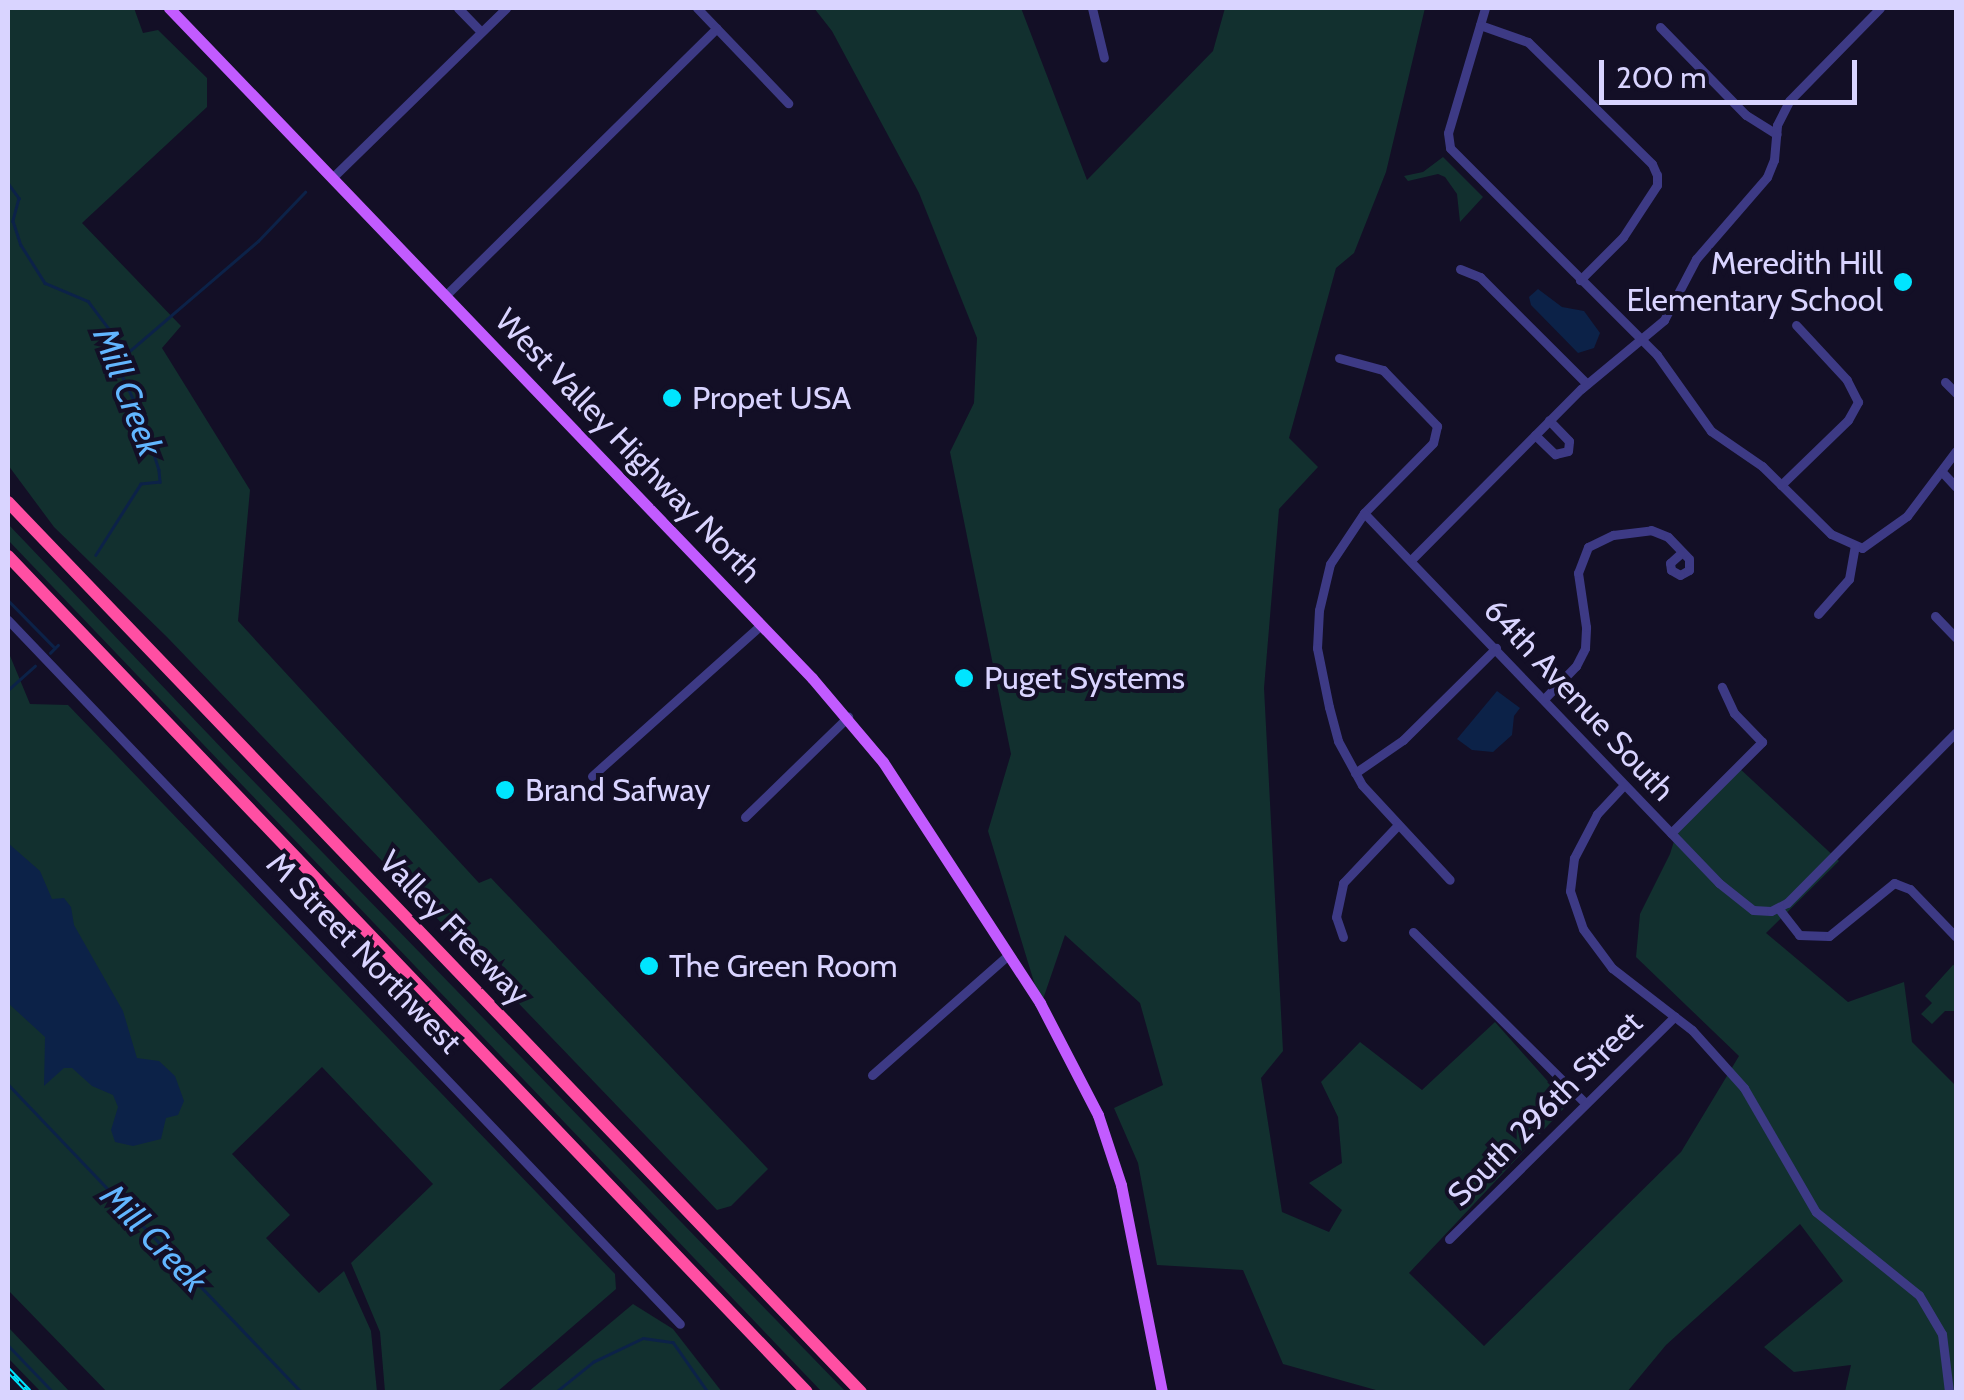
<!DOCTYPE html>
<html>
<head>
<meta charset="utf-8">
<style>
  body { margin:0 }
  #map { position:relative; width:1964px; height:1400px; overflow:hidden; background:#130f26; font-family:Cabin,sans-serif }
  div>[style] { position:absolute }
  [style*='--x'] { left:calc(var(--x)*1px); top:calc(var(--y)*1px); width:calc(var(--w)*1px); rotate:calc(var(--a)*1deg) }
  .green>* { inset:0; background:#12302f }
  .water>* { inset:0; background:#0c2248 }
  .stream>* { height:2.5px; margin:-1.25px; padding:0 1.25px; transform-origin:1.25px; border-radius:1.25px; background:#0c2248 }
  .minor>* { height:9px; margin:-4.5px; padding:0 4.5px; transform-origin:4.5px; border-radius:4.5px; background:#3d3a85 }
  .major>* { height:11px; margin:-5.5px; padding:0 5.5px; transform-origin:5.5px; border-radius:5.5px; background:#c25bff }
  .highway>* { height:12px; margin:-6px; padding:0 6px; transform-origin:6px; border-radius:6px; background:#ff4fa3 }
  .rail>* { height:6px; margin-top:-3px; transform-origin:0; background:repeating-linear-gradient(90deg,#130f26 0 8px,#00e5ff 0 16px); box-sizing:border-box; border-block:2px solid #00e5ff }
  .dots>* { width:28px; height:28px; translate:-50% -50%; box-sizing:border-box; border:5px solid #130f26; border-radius:50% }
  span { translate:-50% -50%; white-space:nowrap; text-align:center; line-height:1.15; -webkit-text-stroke:8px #130f26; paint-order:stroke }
  .poi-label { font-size:32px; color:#d9d4ff }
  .right { translate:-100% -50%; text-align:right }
  .left { translate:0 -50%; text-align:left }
  .street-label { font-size:32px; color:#d9d4ff }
  .water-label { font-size:35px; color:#62b6ff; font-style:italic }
  .frame { position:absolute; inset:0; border:10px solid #d9d4ff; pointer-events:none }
  .scale { position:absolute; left:1599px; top:60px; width:258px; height:45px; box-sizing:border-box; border:5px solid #d9d4ff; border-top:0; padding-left:12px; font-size:30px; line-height:35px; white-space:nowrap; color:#d9d4ff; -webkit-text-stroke:8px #130f26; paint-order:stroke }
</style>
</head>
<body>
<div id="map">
  <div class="green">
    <i style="clip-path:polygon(8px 8px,134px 8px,143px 33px,158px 30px,207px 78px,207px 107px,82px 223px,181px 326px,162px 348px,250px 490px,238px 621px,479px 883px,491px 878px,768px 1169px,731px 1206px,717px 1210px,167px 637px,54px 527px,8px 465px)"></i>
    <i style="clip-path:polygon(814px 8px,1021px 8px,1087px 180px,1213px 51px,1225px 8px,1425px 8px,1386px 172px,1354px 253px,1336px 268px,1289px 438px,1318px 467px,1279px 509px,1264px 688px,1283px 1051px,1261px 1078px,1282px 1212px,1329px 1232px,1342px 1210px,1309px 1183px,1342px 1163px,1338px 1117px,1321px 1082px,1360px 1042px,1422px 1090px,1495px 1022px,1568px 1104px,1409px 1273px,1484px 1346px,1681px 1152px,1739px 1056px,1636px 957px,1640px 914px,1670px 854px,1675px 838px,1671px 833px,1738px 767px,1839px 861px,1766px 933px,1848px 1002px,1904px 982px,1912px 1042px,1956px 1086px,1956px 1392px,1845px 1392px,1851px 1365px,1794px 1372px,1764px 1347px,1843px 1281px,1800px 1224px,1666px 1345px,1627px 1392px,1383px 1392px,1283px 1364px,1243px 1270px,1157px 1265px,1138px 1163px,1114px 1108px,1163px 1085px,1140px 1003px,1065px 935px,1041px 1005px,988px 831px,1011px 754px,950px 452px,974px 403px,977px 338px,919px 193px,832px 31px)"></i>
    <i style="clip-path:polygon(1443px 157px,1483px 197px,1460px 222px,1457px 194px,1445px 177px,1438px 174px,1408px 181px,1404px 176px,1423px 172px)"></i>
    <i style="clip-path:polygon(8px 524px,230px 757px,846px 1392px,822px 1392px,8px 540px)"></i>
    <i style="clip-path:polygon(8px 651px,30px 704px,68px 705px,615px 1274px,616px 1289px,497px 1392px,385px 1392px,380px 1332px,351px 1263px,433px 1184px,322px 1067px,232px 1154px,290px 1215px,266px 1238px,319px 1293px,344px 1271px,371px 1331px,377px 1392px,107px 1392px,8px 1290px)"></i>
    <i style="clip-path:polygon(1953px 965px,1956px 966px,1956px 1011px,1945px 1011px,1932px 1024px,1921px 1014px,1932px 1003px,1925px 996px)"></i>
    <i style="clip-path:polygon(633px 1304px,673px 1329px,722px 1392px,528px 1392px)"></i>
    <i style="clip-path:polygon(8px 1327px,70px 1392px,41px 1392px,8px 1358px)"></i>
  </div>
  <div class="water">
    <i style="clip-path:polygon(1538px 289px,1562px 307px,1584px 311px,1600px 333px,1594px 348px,1578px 353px,1531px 305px,1529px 297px)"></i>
    <i style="clip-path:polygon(1497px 691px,1520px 708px,1514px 716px,1512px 735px,1493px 752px,1472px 750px,1457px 739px)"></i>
    <i style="clip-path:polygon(8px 843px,40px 871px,52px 899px,64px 898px,71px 907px,74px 925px,123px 1011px,137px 1058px,159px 1061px,175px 1076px,184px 1101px,178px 1115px,166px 1118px,161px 1139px,133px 1146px,115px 1142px,111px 1130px,118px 1107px,113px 1095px,92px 1086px,72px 1068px,64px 1068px,44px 1086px,45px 1037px,8px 1003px)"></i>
  </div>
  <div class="stream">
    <i style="--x:8;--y:183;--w:19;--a:54"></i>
    <i style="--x:19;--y:198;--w:24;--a:105"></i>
    <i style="--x:13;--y:221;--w:25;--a:72"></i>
    <i style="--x:21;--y:245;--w:45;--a:57.7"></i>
    <i style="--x:45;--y:283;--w:47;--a:22.7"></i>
    <i style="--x:88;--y:301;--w:38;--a:53"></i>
    <i style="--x:111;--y:331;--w:32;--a:81"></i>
    <i style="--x:116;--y:363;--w:62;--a:64.3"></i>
    <i style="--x:143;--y:419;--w:53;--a:72.6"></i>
    <i style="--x:159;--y:470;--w:12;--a:85"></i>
    <i style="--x:160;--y:482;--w:19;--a:174"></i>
    <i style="--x:141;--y:484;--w:84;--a:122.4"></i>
    <i style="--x:118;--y:361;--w:184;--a:-40.6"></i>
    <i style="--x:258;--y:241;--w:68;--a:-46.2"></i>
    <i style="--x:8;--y:600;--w:67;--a:45.6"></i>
    <i style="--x:50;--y:653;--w:11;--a:-45"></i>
    <i style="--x:8;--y:690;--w:36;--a:-42"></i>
    <i style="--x:8;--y:1084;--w:425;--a:46.4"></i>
    <i style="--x:8;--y:1345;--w:65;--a:46.2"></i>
    <i style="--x:556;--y:1392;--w:48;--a:-39"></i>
    <i style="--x:593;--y:1362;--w:55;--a:-25.6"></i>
    <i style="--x:643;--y:1338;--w:30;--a:8"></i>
    <i style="--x:673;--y:1342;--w:61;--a:55"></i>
  </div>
  <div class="minor">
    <i style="--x:458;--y:8;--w:33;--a:46"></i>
    <i style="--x:697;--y:8;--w:132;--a:46.2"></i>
    <i style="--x:1092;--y:8;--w:51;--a:76.5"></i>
    <i style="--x:1485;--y:8;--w:130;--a:106.5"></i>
    <i style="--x:1448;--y:133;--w:15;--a:82"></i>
    <i style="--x:1450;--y:148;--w:293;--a:45"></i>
    <i style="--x:1657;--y:355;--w:93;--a:54.6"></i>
    <i style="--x:1711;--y:431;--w:62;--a:34.5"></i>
    <i style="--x:1762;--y:466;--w:97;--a:44.6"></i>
    <i style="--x:1831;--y:534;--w:34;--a:24"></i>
    <i style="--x:1862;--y:548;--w:55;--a:-35.4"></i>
    <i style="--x:1907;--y:516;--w:81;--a:-53"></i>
    <i style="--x:1480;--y:25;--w:51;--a:19.5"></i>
    <i style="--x:1528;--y:42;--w:174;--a:44.5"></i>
    <i style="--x:1652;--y:164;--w:12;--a:66"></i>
    <i style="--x:1657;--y:175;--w:10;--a:90"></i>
    <i style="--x:1657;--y:185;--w:62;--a:123.2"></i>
    <i style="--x:1623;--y:237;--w:61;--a:135"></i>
    <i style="--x:1660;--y:27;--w:123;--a:45.7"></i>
    <i style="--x:1746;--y:115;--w:36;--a:32"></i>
    <i style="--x:333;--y:177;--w:242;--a:-44.3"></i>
    <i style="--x:1460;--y:269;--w:22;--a:22"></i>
    <i style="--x:1480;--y:277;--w:151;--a:45"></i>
    <i style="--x:446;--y:295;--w:380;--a:-44.6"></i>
    <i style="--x:1339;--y:358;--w:46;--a:15.3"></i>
    <i style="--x:1383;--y:370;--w:78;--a:46"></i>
    <i style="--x:1437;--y:426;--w:17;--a:103"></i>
    <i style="--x:1433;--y:443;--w:98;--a:134.6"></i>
    <i style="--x:1364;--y:513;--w:61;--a:123.7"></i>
    <i style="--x:1330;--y:564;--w:47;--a:103.4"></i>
    <i style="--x:1319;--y:610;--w:38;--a:93"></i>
    <i style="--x:1317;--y:648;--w:60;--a:78.5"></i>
    <i style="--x:1329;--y:707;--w:35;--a:75"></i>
    <i style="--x:1338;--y:741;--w:50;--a:61.4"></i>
    <i style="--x:1362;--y:785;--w:129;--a:47.2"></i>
    <i style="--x:1945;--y:382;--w:16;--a:45"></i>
    <i style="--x:1535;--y:435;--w:28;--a:44"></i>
    <i style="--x:1555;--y:454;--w:13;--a:-13"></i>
    <i style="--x:1568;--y:451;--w:10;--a:-84"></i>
    <i style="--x:1569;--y:441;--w:29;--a:-134"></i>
    <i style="--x:1943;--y:473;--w:19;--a:47"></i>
    <i style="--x:1781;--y:485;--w:93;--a:-44.1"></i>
    <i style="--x:1848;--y:420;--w:21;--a:-61"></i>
    <i style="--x:1858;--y:402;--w:25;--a:-117"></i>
    <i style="--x:1847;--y:380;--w:75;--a:-132.8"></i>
    <i style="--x:1364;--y:513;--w:513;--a:46.19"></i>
    <i style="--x:1719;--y:883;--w:43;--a:38.5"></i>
    <i style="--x:1753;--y:910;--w:18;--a:3"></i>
    <i style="--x:1771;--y:911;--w:18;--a:-27"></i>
    <i style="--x:1787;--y:903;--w:240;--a:-45.3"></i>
    <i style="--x:1412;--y:559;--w:240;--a:-45.2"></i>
    <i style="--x:1581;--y:389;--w:108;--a:-39.7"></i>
    <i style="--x:1664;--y:320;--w:69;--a:-62.3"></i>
    <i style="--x:1696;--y:259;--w:108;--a:-49.1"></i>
    <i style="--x:1767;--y:177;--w:18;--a:-68"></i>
    <i style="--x:1774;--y:160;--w:35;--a:-85"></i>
    <i style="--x:1777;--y:125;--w:27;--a:-63"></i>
    <i style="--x:1789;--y:101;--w:130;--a:-45.6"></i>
    <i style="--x:1818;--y:614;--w:47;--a:-48.5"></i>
    <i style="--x:1849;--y:579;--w:34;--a:-80"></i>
    <i style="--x:1935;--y:616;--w:30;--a:46"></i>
    <i style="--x:8;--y:620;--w:973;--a:46.33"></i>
    <i style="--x:1544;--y:699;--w:46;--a:-45.9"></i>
    <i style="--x:1576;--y:666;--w:20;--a:-63"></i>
    <i style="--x:1585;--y:648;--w:21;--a:-87"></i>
    <i style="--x:1586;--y:627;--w:55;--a:-98.4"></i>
    <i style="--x:1578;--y:573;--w:28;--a:-69"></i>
    <i style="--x:1588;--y:547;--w:28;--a:-26"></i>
    <i style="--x:1613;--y:535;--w:38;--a:-7"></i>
    <i style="--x:1651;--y:530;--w:18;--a:22"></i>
    <i style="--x:1668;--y:537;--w:30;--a:46"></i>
    <i style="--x:1689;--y:559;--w:11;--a:90"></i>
    <i style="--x:1689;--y:570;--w:10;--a:151"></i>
    <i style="--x:1680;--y:575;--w:10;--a:-151"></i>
    <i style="--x:1671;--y:570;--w:7;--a:-98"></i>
    <i style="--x:1670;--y:563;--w:13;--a:-42"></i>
    <i style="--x:1355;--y:773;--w:58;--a:-34.5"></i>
    <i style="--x:1403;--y:740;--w:131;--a:-44.7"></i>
    <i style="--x:592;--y:776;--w:227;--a:-41.8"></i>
    <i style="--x:1624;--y:785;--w:40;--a:133"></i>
    <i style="--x:1597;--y:814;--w:50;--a:117.6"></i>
    <i style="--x:1574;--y:858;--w:33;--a:97"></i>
    <i style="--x:1570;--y:891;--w:40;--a:71.1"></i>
    <i style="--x:1583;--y:929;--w:49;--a:53.4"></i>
    <i style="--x:1612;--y:968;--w:101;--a:37.8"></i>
    <i style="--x:1692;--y:1030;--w:78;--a:48.1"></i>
    <i style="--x:1744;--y:1088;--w:143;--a:59.9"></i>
    <i style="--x:1816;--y:1212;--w:132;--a:38.9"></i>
    <i style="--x:1919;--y:1295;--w:45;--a:59.5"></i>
    <i style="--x:1942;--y:1334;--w:58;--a:83.1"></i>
    <i style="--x:745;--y:817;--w:144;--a:-44.2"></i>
    <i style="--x:1671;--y:833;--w:129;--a:-45"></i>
    <i style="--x:1762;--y:742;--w:40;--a:-134"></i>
    <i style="--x:1734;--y:713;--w:29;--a:-115"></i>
    <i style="--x:1779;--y:909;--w:33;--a:52"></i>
    <i style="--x:1799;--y:935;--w:30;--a:2"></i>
    <i style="--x:1829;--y:936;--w:84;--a:-39.2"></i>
    <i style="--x:1894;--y:883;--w:17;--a:21"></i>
    <i style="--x:1910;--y:889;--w:66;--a:46.2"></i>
    <i style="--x:1413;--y:932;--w:243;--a:44.8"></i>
    <i style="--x:1343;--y:937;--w:21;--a:-109"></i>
    <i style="--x:1336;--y:917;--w:35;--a:-78"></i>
    <i style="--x:1343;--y:883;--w:79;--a:-46.5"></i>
    <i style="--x:872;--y:1075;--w:181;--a:-41.4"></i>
    <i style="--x:1449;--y:1239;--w:317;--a:-44.6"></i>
  </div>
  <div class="major">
    <i style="--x:169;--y:8;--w:929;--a:46.18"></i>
    <i style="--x:812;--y:678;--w:110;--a:49.8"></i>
    <i style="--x:883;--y:762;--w:288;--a:56.9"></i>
    <i style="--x:1040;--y:1003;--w:126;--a:62.6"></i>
    <i style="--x:1098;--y:1115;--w:74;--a:71.8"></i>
    <i style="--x:1121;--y:1185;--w:211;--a:78.8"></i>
  </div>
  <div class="highway">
    <i style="--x:8;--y:502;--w:1233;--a:46.22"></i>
    <i style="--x:8;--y:556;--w:1156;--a:46.3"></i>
  </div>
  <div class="rail">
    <i style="--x:8;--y:1370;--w:30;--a:46"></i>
  </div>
  <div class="dots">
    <i style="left:1903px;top:282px;background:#00e5ff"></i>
    <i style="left:672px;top:398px;background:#00e5ff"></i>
    <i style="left:964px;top:678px;background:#00e5ff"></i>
    <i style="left:505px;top:790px;background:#00e5ff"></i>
    <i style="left:649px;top:966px;background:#00e5ff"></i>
  </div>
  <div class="poi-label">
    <span class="right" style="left:1883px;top:282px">Meredith Hill<br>Elementary School</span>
    <span class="left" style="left:692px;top:398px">Propet USA</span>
    <span class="left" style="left:984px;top:678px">Puget Systems</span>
    <span class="left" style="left:525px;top:790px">Brand Safway</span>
    <span class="left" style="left:669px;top:966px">The Green Room</span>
  </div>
  <div class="street-label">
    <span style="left:628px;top:446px;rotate:46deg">West Valley Highway North</span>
    <span style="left:1579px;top:700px;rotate:47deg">64th Avenue South</span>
    <span style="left:454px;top:928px;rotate:46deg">Valley Freeway</span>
    <span style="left:364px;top:953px;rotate:46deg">M Street Northwest</span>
    <span style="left:1545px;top:1109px;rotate:-45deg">South 296th Street</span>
  </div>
  <div class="water-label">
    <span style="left:128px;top:392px;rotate:69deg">Mill Creek</span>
    <span style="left:154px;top:1238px;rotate:46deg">Mill Creek</span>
  </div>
  <div class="frame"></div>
  <div class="scale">200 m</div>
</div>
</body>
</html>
